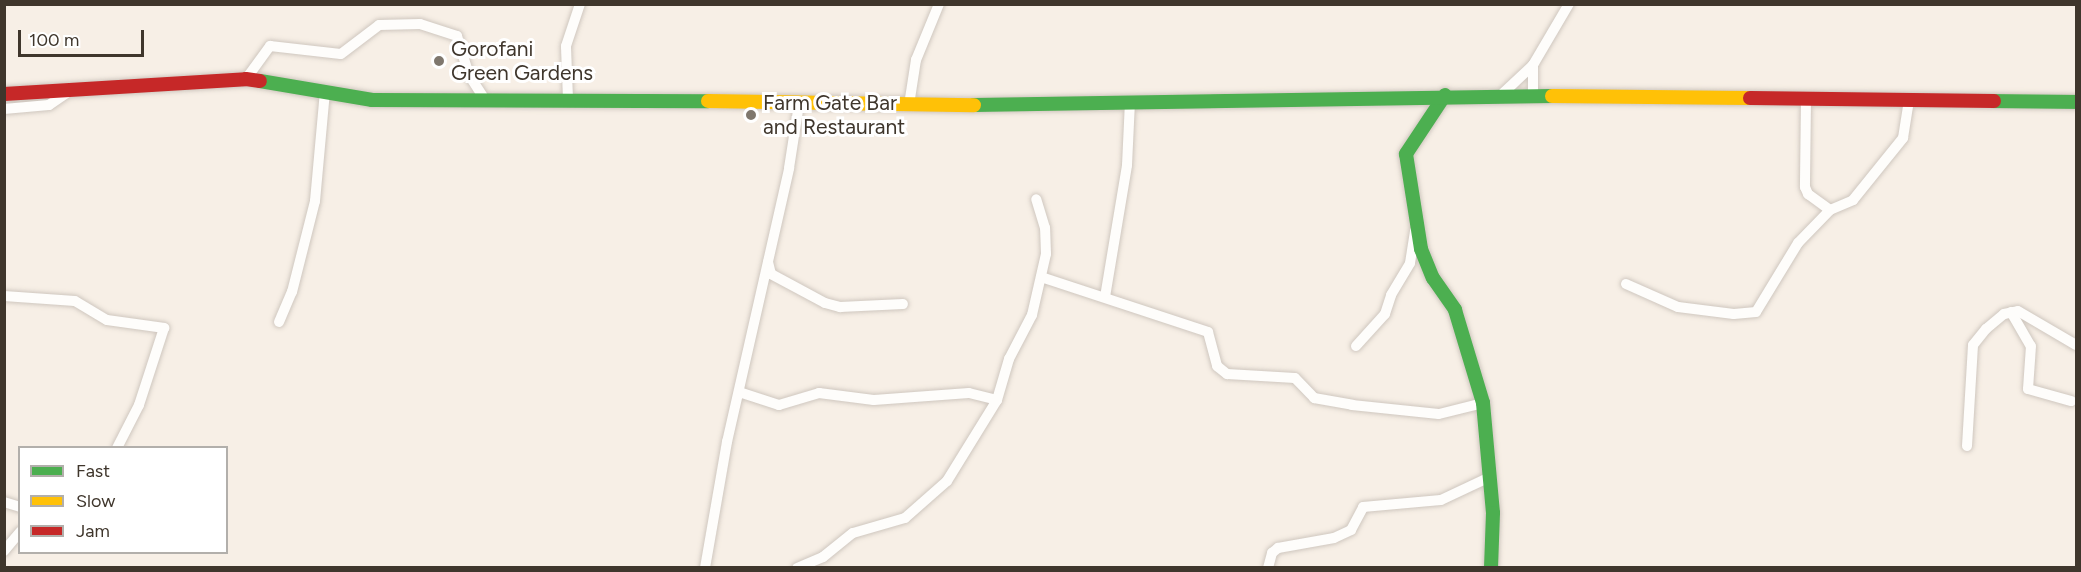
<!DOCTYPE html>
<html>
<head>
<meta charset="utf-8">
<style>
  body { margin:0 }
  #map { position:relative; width:2081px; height:572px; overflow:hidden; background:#f7efe6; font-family:Figtree,sans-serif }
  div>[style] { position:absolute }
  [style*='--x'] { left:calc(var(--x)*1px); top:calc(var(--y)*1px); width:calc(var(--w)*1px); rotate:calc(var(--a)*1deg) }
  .roads { filter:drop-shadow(0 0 2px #cfc7bf) drop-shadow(0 0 2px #cfc7bf) }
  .street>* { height:10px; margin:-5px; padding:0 5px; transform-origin:5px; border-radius:5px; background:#fefdfb }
  .fast>* { height:14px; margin:-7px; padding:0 7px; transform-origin:7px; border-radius:7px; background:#4caf50 }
  .slow>* { height:14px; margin:-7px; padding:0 7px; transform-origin:7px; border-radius:7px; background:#ffc107 }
  .jam>* { height:14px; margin:-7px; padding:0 7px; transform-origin:7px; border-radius:7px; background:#c62828 }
  .dots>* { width:16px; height:16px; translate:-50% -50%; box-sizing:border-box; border:3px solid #fff; border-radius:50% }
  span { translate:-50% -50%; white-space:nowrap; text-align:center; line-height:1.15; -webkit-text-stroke:6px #fff; paint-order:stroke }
  .poi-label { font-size:21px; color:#3f362c }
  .left { translate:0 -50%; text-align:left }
  .frame { position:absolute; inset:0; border:6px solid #3f362c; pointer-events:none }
  .legend { position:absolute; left:18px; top:446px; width:210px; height:108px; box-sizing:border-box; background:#fff; border:2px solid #b2afab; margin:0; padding:8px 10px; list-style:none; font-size:18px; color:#3f362c }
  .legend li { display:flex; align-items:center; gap:12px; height:30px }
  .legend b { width:30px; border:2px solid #b2afab }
  .scale { position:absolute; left:18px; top:30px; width:126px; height:27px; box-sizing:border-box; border:3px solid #3f362c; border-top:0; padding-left:8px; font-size:18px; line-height:21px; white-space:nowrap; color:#3f362c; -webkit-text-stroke:4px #fff; paint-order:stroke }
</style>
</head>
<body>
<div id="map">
  <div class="roads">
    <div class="street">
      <i style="--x:246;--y:79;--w:41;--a:-54"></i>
      <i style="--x:270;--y:46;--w:71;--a:6.4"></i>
      <i style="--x:341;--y:54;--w:48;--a:-37.3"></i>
      <i style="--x:379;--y:25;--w:41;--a:-1.4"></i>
      <i style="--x:420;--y:24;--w:39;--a:18"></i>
      <i style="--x:457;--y:36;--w:41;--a:72.9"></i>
      <i style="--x:469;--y:75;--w:31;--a:57"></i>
      <i style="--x:1533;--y:95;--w:30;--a:-90"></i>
      <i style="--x:1499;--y:97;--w:47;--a:-43.3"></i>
      <i style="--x:1533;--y:65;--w:71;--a:-59.5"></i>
      <i style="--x:568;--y:99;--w:53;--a:-92.2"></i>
      <i style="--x:566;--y:46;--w:44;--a:-71.6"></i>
      <i style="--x:1806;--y:100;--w:87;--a:90.7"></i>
      <i style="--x:1805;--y:187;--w:8;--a:67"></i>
      <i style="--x:1808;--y:194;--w:27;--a:36"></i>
      <i style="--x:909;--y:105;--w:46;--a:-81.2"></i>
      <i style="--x:916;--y:60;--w:61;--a:-67.7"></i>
      <i style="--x:4;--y:109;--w:45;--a:-5.1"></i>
      <i style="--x:49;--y:105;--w:22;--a:-34"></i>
      <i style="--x:768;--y:262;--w:12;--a:76"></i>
      <i style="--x:771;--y:274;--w:61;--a:28.2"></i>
      <i style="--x:825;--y:303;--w:16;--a:15"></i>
      <i style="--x:840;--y:307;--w:63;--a:-2.7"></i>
      <i style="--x:1041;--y:277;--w:176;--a:18.2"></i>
      <i style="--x:1208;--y:332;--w:35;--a:75"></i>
      <i style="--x:1217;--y:366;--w:13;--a:39"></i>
      <i style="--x:1227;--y:374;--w:68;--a:3.4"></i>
      <i style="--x:1295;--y:378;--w:28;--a:46"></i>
      <i style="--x:1314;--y:398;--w:39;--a:10"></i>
      <i style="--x:1352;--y:405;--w:87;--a:5.9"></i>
      <i style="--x:1439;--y:414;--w:45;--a:-14"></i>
      <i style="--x:1626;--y:284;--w:57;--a:23.9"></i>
      <i style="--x:1678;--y:307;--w:56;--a:7.1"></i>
      <i style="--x:1734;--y:314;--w:22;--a:-5"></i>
      <i style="--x:1756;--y:312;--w:81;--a:-58.7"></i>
      <i style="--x:1798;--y:243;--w:46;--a:-45.9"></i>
      <i style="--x:1830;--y:210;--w:25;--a:-23"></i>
      <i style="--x:1853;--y:200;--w:80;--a:-51.1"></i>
      <i style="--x:1903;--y:138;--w:38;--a:-81"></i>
      <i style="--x:4;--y:296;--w:71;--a:4"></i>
      <i style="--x:75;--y:301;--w:37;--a:31"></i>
      <i style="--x:107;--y:320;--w:58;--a:8"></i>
      <i style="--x:164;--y:328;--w:81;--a:108"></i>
      <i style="--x:139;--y:405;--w:48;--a:117.1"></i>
      <i style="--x:1105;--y:297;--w:134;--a:-80.5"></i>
      <i style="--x:1127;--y:165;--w:63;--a:-87.3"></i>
      <i style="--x:2011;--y:312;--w:39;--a:60"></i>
      <i style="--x:2031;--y:346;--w:43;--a:94"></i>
      <i style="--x:2028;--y:389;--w:45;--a:15.6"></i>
      <i style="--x:279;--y:322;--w:33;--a:-67"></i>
      <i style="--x:292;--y:292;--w:94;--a:-75.8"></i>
      <i style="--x:315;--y:201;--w:109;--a:-84.8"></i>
      <i style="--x:1356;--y:346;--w:43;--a:-47.8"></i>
      <i style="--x:1385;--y:314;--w:20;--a:-72"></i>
      <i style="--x:1391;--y:295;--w:37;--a:-59"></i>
      <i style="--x:1410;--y:263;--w:33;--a:-81"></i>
      <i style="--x:739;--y:392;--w:42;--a:18"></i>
      <i style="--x:779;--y:405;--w:42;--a:-16.7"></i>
      <i style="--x:819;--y:393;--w:55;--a:7.3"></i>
      <i style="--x:874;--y:400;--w:95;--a:-4.2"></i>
      <i style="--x:969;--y:393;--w:29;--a:14"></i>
      <i style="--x:1967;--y:446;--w:101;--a:-86.6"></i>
      <i style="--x:1973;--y:345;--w:21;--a:-51"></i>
      <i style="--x:1986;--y:329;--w:23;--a:-40"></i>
      <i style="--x:2004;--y:314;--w:14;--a:-12"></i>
      <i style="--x:2018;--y:311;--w:67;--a:30.4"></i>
      <i style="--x:4;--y:502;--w:17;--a:17"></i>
      <i style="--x:4;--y:551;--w:25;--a:-50"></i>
      <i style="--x:705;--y:568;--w:128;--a:-80.1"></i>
      <i style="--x:727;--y:442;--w:281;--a:-77.2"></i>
      <i style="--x:789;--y:168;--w:65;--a:-81.1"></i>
      <i style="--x:797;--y:568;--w:28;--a:-23"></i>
      <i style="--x:823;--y:557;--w:38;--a:-39"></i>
      <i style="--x:853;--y:533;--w:54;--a:-16.1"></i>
      <i style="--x:905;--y:518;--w:56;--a:-41.4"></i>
      <i style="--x:947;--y:481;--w:95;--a:-58.3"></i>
      <i style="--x:997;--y:400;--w:43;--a:-73.7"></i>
      <i style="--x:1009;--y:359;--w:50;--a:-62.4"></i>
      <i style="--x:1032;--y:315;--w:63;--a:-77.1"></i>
      <i style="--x:1046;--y:254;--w:26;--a:-92"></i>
      <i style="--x:1045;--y:228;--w:30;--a:-107"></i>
      <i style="--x:1268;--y:568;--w:16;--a:-75"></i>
      <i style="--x:1272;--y:553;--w:8;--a:-40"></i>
      <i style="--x:1278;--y:548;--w:57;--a:-10.1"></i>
      <i style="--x:1334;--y:538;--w:19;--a:-25"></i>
      <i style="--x:1351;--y:530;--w:26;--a:-62"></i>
      <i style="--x:1363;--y:507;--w:78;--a:-5.1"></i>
      <i style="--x:1441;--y:500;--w:54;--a:-25.1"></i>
    </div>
    <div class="fast">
      <i style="--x:260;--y:81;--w:114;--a:9.6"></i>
      <i style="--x:372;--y:100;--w:336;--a:0.2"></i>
      <i style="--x:1445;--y:95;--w:71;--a:123.5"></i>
      <i style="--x:1406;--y:154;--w:96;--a:81"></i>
      <i style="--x:1421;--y:249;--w:31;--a:68"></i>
      <i style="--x:1433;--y:278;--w:39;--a:55"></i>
      <i style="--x:1455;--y:310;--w:97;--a:73.2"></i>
      <i style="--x:1483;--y:403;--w:110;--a:84.8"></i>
      <i style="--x:1493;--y:513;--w:55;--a:92.1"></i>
      <i style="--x:1994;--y:101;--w:82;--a:0.7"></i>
      <i style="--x:974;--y:105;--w:578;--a:-0.89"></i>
    </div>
    <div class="slow">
      <i style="--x:1552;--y:96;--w:198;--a:0.6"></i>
      <i style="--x:708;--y:101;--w:266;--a:0.9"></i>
    </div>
    <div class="jam">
      <i style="--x:4;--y:94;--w:242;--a:-3.5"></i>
      <i style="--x:246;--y:79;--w:14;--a:8"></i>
      <i style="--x:1750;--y:98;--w:244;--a:0.7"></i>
    </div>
  </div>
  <div class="dots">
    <i style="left:439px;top:61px;background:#7f776d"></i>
    <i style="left:751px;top:115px;background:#7f776d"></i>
  </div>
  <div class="poi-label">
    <span class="left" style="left:451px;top:61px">Gorofani<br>Green Gardens</span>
    <span class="left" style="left:763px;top:115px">Farm Gate Bar<br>and Restaurant</span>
  </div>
  <div class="frame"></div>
  <ul class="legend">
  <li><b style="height:8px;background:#4caf50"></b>Fast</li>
  <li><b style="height:8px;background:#ffc107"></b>Slow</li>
  <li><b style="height:8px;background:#c62828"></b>Jam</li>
  </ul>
  <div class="scale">100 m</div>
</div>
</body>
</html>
